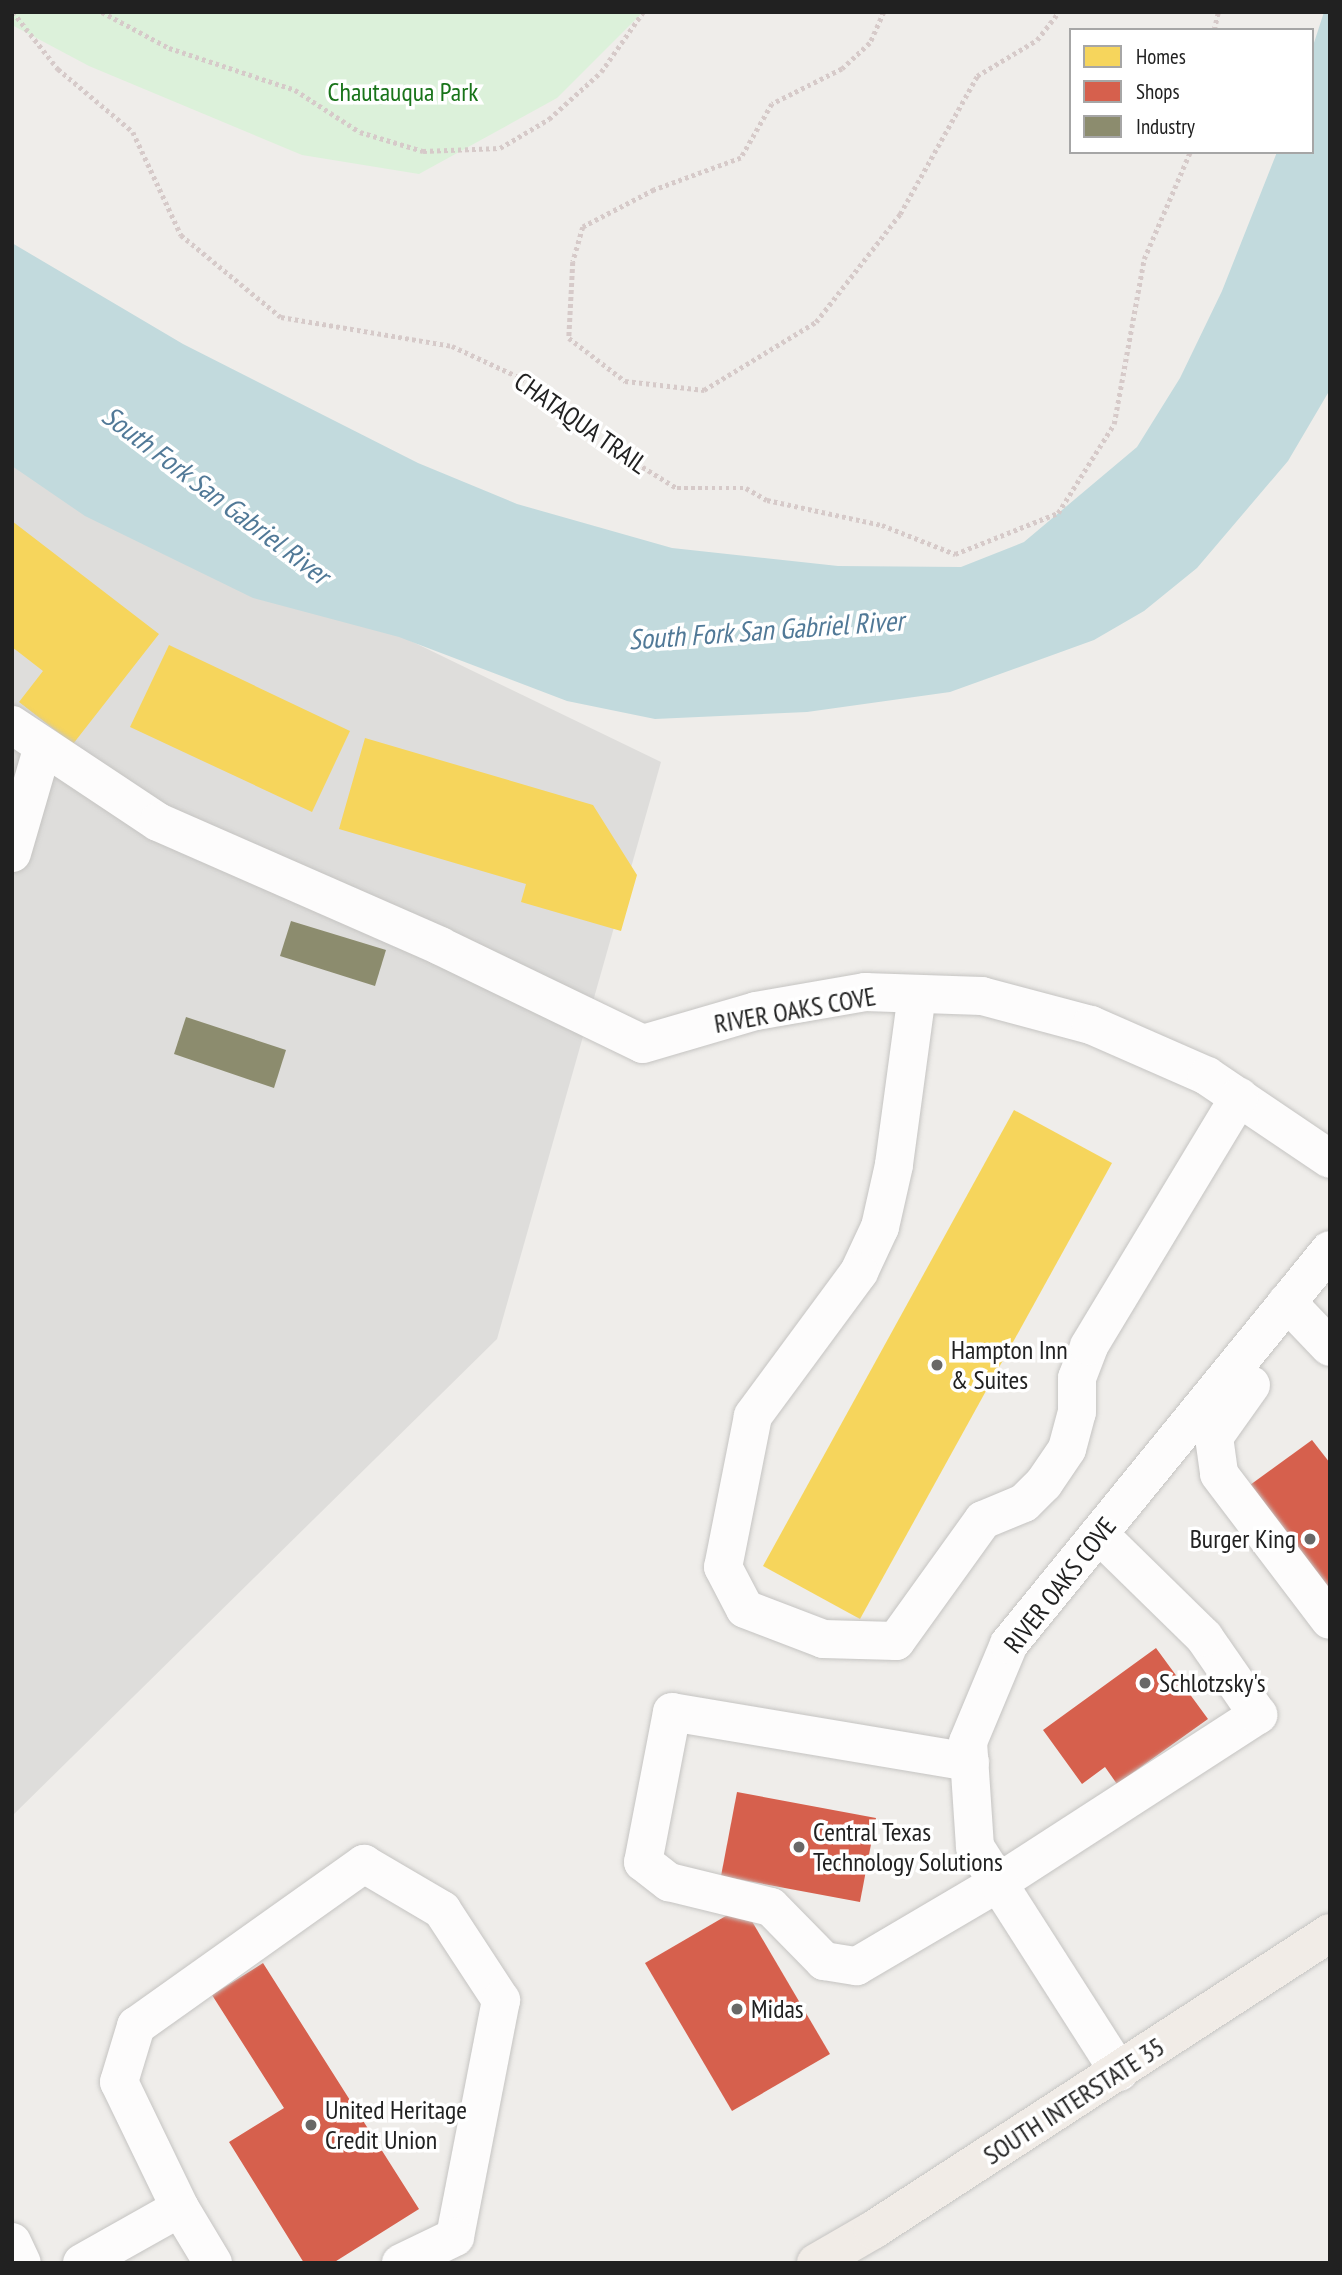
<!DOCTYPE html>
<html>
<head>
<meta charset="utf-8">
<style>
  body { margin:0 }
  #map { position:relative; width:1342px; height:2275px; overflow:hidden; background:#efedea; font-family:"PT Sans Narrow",sans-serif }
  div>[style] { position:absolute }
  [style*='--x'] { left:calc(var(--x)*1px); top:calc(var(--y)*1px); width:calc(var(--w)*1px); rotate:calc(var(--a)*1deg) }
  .residential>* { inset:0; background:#dedddb }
  .park>* { inset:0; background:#dcf1da }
  .water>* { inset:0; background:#c2dadd }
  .homes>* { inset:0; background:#f6d55c }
  .shops>* { inset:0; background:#d6604d }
  .industry>* { inset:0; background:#8c8c6e }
  .path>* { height:4.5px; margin-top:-2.25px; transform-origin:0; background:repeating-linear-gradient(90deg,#d6cac9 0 3.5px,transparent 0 7px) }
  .roads { filter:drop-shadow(0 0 2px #c5c4c2) drop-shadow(0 0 2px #c5c4c2) }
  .minor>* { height:38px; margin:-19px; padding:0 19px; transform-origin:19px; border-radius:19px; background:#fdfcfc }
  .major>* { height:38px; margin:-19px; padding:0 19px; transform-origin:19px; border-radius:19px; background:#f1ece7 }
  .dots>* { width:19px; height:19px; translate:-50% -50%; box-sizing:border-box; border:4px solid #fff; border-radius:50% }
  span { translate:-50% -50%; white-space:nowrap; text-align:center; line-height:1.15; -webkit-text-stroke:7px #fff; paint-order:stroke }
  .park-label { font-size:26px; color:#19741a }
  .street-label { font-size:26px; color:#212121 }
  .poi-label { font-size:26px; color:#212121 }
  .left { translate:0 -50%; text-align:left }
  .right { translate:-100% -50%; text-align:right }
  .water-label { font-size:28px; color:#517997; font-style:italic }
  .frame { position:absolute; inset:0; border:14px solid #212121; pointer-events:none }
  .legend { position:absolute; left:1069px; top:28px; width:245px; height:126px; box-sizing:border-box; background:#fff; border:2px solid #a6a6a6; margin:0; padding:9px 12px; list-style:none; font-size:21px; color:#212121 }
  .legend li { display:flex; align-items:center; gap:14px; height:35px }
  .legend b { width:35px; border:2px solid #a6a6a6 }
</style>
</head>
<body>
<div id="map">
  <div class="residential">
    <i style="clip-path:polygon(12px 448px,661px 762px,497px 1339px,12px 1816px)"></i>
  </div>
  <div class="park">
    <i style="clip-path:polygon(12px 12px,643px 12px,557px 98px,419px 174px,302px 155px,89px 66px,12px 25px)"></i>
  </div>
  <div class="water">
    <i style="clip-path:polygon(1324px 12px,1330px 12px,1328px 393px,1288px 461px,1197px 568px,1144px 611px,1094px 640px,950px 692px,807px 712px,655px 719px,567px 701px,399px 637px,253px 598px,85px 516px,12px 466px,12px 243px,183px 344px,418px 463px,517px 504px,672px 548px,838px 566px,961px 567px,1024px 542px,1137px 447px,1180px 378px,1222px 291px,1277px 152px,1312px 152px,1312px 49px)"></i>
  </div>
  <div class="homes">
    <i style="clip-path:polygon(12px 521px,159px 634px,73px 744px,19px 702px,43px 671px,12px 647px)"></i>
    <i style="clip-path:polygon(169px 645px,350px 731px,312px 812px,130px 727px)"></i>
    <i style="clip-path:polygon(365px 738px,593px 805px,637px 875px,621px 931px,521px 902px,526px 884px,339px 829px)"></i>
    <i style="clip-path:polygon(1014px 1110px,1112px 1163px,860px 1619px,763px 1566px)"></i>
  </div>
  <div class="shops">
    <i style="clip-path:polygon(1312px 1440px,1330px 1463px,1330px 1593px,1250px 1485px)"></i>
    <i style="clip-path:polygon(1156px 1648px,1208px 1719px,1117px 1784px,1105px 1767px,1082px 1784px,1043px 1730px)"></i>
    <i style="clip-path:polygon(737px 1792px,876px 1818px,860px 1902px,721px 1876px)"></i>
    <i style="clip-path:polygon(743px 1906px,830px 2054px,732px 2111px,645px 1963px)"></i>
    <i style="clip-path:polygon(263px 1963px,419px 2209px,333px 2263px,304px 2263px,229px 2142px,284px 2108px,212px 1995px)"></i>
  </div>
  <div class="industry">
    <i style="clip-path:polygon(291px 921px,386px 950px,375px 986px,280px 956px)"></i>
    <i style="clip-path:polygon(186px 1017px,286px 1050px,274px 1088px,174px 1054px)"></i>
  </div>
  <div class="path">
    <i style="--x:13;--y:12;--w:73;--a:51.7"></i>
    <i style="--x:58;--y:69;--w:98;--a:40"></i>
    <i style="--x:133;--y:132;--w:114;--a:65"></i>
    <i style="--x:181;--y:235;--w:129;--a:39.4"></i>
    <i style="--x:281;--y:317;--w:173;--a:9.6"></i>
    <i style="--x:452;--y:346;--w:93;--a:24.9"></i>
    <i style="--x:536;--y:385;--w:65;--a:43.8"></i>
    <i style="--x:583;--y:430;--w:110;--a:31.7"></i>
    <i style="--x:677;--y:488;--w:69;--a:0"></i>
    <i style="--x:746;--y:488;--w:24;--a:30"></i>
    <i style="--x:767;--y:500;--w:118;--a:12.3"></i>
    <i style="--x:882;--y:525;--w:79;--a:21.7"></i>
    <i style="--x:955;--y:554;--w:111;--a:-21.7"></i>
    <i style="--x:1058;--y:513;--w:105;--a:-57.8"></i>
    <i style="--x:1114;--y:424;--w:168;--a:-79.7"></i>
    <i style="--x:1144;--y:259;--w:116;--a:-66.7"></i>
    <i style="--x:102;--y:12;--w:76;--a:28.2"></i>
    <i style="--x:169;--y:48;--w:133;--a:18.4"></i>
    <i style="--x:295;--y:90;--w:77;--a:32.9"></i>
    <i style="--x:360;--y:132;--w:66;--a:16.8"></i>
    <i style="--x:423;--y:151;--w:77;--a:-2.2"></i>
    <i style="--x:500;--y:148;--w:57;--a:-30.6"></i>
    <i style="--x:549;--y:119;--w:70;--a:-42.1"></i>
    <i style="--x:601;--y:72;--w:73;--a:-55"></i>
    <i style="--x:884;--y:12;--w:34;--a:114"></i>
    <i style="--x:870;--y:43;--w:38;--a:137"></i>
    <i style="--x:842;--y:69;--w:78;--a:153.4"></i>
    <i style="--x:772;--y:104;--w:62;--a:119.9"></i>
    <i style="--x:741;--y:158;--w:93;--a:159.8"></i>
    <i style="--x:654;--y:190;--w:80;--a:152.5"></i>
    <i style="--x:583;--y:227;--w:36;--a:106"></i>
    <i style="--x:573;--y:262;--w:76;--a:93"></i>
    <i style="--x:569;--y:338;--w:71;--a:37.5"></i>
    <i style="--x:625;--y:381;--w:80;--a:6.5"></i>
    <i style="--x:704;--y:390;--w:131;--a:-31.3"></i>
    <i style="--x:816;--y:322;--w:137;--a:-52.1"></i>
    <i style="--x:900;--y:214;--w:158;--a:-60.8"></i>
    <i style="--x:977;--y:76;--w:70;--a:-31"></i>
    <i style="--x:1037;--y:40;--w:36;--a:-52"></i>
    <i style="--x:1214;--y:30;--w:18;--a:-77"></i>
  </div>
  <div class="roads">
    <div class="minor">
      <i style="--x:12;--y:725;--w:175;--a:33.6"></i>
      <i style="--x:158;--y:822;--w:308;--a:23.7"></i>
      <i style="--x:440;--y:946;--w:225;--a:25.8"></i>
      <i style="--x:643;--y:1044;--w:118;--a:-16.3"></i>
      <i style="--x:756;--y:1011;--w:111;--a:-9.9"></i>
      <i style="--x:865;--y:992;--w:117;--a:2"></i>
      <i style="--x:982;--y:996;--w:113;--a:14.9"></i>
      <i style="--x:1091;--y:1025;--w:127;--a:23.7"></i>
      <i style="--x:1207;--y:1076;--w:148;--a:34"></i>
      <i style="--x:12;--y:853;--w:111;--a:-73.8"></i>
      <i style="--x:917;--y:994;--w:173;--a:97.7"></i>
      <i style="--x:894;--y:1165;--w:64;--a:102.7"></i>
      <i style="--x:880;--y:1227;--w:50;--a:115"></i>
      <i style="--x:859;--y:1272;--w:179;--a:126.4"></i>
      <i style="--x:753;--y:1416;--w:154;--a:101.2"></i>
      <i style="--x:723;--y:1567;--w:47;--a:62.4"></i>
      <i style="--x:745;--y:1609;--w:84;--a:21"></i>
      <i style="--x:823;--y:1639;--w:73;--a:1.6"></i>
      <i style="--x:896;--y:1641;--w:149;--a:-54.3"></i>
      <i style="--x:983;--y:1520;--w:44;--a:-22.5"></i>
      <i style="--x:1024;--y:1503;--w:28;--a:-45"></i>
      <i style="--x:1044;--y:1483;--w:41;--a:-55.9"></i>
      <i style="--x:1067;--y:1449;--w:38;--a:-75"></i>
      <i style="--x:1077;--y:1412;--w:34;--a:-90"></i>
      <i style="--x:1077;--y:1378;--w:34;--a:-69"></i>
      <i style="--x:1089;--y:1346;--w:291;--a:-58.9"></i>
      <i style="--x:1287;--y:1302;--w:62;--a:46.3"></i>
      <i style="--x:1251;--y:1385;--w:64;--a:125.4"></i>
      <i style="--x:1214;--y:1437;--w:37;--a:82"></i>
      <i style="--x:1219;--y:1474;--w:183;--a:52.8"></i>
      <i style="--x:970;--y:1762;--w:302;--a:-170.5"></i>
      <i style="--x:672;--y:1712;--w:153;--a:100.9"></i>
      <i style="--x:643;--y:1862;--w:33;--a:38"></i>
      <i style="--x:669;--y:1882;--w:105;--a:13.8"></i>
      <i style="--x:771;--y:1907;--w:76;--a:45.5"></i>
      <i style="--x:824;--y:1961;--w:33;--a:9"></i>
      <i style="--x:857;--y:1966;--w:164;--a:-30.5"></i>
      <i style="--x:998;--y:1883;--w:310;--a:-32.9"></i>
      <i style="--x:1258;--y:1715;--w:95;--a:-124.7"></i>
      <i style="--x:1204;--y:1637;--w:147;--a:-135.6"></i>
      <i style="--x:1119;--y:2072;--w:267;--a:-122.6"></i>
      <i style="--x:975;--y:1847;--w:105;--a:-93.8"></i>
      <i style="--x:968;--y:1742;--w:106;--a:-67.3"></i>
      <i style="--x:1009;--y:1644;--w:508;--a:-50.83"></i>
      <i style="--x:12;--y:2242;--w:23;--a:65"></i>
      <i style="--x:82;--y:2263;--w:112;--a:-29.3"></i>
      <i style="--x:213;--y:2263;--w:64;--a:-121"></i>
      <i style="--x:180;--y:2208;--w:140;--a:-115.8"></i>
      <i style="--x:119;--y:2082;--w:59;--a:-73.1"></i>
      <i style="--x:136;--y:2026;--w:280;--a:-35.4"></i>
      <i style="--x:364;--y:1864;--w:91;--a:30.5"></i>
      <i style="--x:442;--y:1910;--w:108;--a:56.8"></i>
      <i style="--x:501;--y:2000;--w:241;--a:101"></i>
      <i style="--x:455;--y:2237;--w:60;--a:154.3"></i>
    </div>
    <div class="major">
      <i style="--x:816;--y:2263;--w:66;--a:-30.1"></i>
      <i style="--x:873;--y:2230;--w:545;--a:-33.02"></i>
    </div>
  </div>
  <div class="dots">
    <i style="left:937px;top:1365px;background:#696867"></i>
    <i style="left:1310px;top:1539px;background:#696867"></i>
    <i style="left:1145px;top:1683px;background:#696867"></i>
    <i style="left:799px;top:1847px;background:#696867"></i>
    <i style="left:737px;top:2009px;background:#696867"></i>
    <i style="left:311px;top:2125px;background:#696867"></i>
  </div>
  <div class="park-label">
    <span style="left:403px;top:92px">Chautauqua Park</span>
  </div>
  <div class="street-label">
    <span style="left:581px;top:423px;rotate:35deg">CHATAQUA TRAIL</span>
    <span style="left:795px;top:1010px;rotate:-10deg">RIVER OAKS COVE</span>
    <span style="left:1060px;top:1585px;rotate:-52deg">RIVER OAKS COVE</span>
    <span style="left:1074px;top:2101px;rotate:-33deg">SOUTH INTERSTATE 35</span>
  </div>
  <div class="poi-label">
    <span class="left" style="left:951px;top:1365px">Hampton Inn<br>&amp; Suites</span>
    <span class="right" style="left:1296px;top:1539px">Burger King</span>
    <span class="left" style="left:1159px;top:1683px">Schlotzsky's</span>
    <span class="left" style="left:813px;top:1847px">Central Texas<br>Technology Solutions</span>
    <span class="left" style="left:751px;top:2009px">Midas</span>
    <span class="left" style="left:325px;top:2125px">United Heritage<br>Credit Union</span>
  </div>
  <div class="water-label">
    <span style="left:216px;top:495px;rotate:37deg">South Fork San Gabriel River</span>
    <span style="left:766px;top:630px;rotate:-4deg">South Fork San Gabriel River</span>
  </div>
  <div class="frame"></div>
  <ul class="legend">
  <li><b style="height:19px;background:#f6d55c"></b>Homes</li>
  <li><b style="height:19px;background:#d6604d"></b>Shops</li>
  <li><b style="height:19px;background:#8c8c6e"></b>Industry</li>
  </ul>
</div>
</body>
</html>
